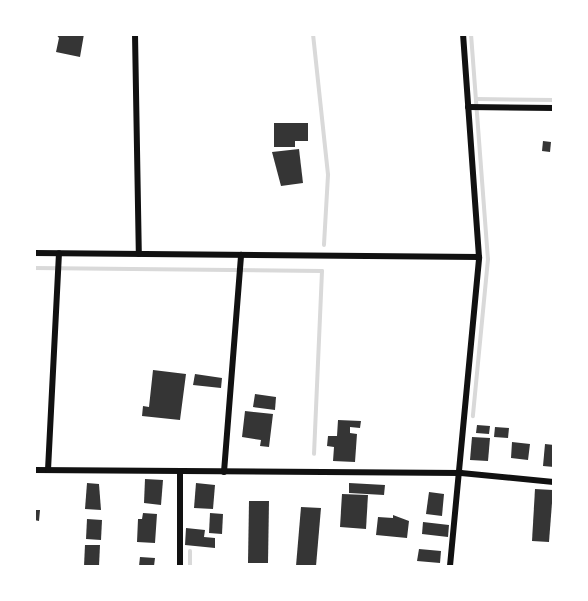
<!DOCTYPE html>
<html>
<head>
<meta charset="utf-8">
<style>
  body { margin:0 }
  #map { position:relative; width:588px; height:601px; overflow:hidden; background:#fff; font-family:"Roboto Serif",serif }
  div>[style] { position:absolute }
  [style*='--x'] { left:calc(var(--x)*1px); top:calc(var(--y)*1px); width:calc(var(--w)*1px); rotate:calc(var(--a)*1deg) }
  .stream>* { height:4px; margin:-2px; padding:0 2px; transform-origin:2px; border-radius:2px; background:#d9d9d9 }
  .building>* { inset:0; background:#353535 }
  .minor>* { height:6px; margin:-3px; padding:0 3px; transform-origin:3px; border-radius:3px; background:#111 }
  span { translate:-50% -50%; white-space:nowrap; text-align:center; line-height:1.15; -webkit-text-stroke:6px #fff; paint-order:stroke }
  .frame { position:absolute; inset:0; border:36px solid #fff; pointer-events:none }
</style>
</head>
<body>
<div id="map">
  <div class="stream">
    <i style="--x:313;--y:34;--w:142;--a:83.9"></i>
    <i style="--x:328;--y:175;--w:70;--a:93.3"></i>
    <i style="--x:471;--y:34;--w:226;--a:85.7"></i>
    <i style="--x:488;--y:259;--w:158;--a:95.5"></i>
    <i style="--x:476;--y:99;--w:78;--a:0.7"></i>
    <i style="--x:34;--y:268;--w:288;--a:0.6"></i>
    <i style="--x:322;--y:271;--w:183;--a:92.5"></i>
    <i style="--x:190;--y:566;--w:15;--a:-90"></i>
  </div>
  <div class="building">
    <i style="clip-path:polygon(56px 34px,84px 34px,80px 57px,56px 52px,59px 38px)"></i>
    <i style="clip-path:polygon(274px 123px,308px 123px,308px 141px,295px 141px,295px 147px,274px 147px)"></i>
    <i style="clip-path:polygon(543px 141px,551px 142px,550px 152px,542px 151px)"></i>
    <i style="clip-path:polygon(299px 149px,303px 183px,281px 186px,272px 152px)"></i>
    <i style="clip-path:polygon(153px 370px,186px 374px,180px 420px,142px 416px,143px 406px,149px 407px)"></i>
    <i style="clip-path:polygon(195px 374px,222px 378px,221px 388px,193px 385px)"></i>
    <i style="clip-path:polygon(255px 394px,276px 397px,275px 410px,253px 407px)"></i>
    <i style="clip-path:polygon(245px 411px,273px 414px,269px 447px,260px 446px,261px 440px,242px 437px)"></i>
    <i style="clip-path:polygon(338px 420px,361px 421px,360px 428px,350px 427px,350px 433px,357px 434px,355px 462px,333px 461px,334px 447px,327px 446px,328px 436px,337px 436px)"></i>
    <i style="clip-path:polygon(477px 425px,490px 426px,489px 434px,476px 433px)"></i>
    <i style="clip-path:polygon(495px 427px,509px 428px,508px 438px,494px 437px)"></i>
    <i style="clip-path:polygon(472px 437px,490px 438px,488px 461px,470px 460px)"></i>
    <i style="clip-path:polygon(512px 442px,530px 444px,528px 460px,511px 458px)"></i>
    <i style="clip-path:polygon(545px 444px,554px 445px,554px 467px,543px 466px)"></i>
    <i style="clip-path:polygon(145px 479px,163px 480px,161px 505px,144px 503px)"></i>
    <i style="clip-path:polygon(87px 483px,99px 484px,101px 510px,85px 509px)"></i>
    <i style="clip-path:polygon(196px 483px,215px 485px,213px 509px,194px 508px)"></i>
    <i style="clip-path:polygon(349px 483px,385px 485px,384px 495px,349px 493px)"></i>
    <i style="clip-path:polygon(535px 489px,553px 490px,549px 542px,532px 541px)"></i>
    <i style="clip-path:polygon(429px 492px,444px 494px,442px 516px,426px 514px)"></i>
    <i style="clip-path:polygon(342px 494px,368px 495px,366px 529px,340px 527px)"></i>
    <i style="clip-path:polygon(249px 501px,269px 501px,268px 563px,248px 563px)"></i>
    <i style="clip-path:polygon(301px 507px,321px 508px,316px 566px,296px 566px)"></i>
    <i style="clip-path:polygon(34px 510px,40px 510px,39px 521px,34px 520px)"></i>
    <i style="clip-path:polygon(143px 513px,157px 514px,155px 543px,137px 542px,138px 519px,142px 519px)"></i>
    <i style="clip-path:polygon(210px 513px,223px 514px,222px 534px,209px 533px)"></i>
    <i style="clip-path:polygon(393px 515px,409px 521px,407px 538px,376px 535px,378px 517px,393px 518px)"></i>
    <i style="clip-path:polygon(87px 519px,102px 520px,101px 540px,86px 539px)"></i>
    <i style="clip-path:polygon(423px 522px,449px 525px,448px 537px,422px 534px)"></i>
    <i style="clip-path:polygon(186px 528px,205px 530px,204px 537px,215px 538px,215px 548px,185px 545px)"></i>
    <i style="clip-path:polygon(85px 545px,100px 545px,99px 566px,84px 566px)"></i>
    <i style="clip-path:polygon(419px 549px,441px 551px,440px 563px,417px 561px)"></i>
    <i style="clip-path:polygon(140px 557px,155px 558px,154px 566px,139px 566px)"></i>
  </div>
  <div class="minor">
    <i style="--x:135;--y:34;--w:220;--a:89"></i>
    <i style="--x:468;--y:107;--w:86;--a:0.7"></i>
    <i style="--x:34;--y:253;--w:445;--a:0.5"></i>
    <i style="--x:34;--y:470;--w:427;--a:0.4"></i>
    <i style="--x:461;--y:473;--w:93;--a:5.5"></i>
    <i style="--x:48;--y:470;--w:217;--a:-87.1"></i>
    <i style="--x:224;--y:472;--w:218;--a:-85.5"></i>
    <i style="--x:180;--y:566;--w:94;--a:-90"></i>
    <i style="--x:450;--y:566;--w:310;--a:-84.6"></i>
    <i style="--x:479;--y:257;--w:224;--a:-94.1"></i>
  </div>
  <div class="frame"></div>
</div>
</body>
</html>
